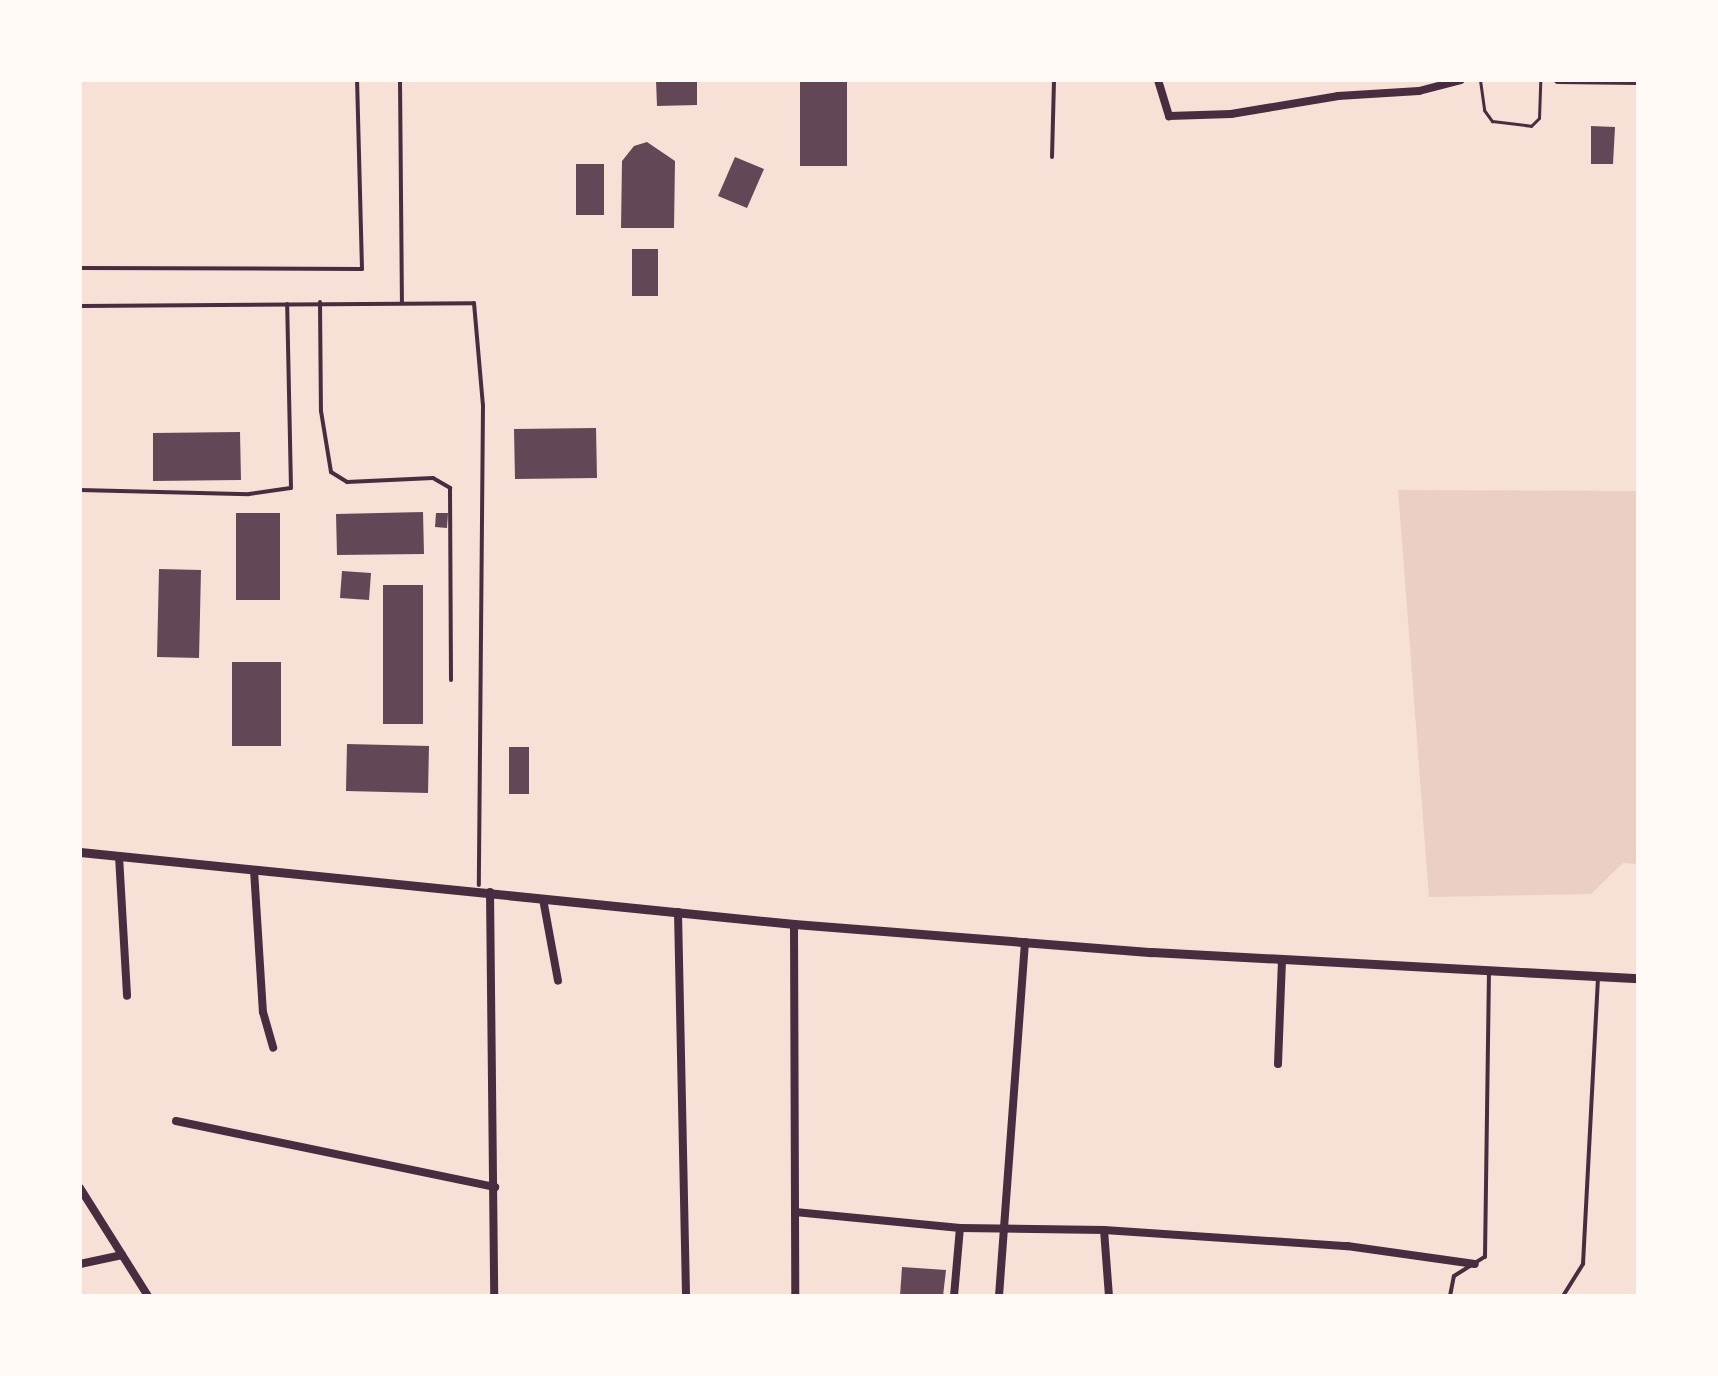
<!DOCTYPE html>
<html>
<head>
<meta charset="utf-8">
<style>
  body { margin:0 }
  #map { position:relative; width:1718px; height:1376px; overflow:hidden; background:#f7e1d7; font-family:"Titillium Web",sans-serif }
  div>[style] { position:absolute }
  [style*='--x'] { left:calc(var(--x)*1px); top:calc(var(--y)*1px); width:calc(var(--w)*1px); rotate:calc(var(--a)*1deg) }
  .green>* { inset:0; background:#ebcfc5 }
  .building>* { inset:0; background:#644757 }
  .path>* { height:3px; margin:-1.5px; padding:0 1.5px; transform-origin:1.5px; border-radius:1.5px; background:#4a2c40 }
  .service>* { height:4px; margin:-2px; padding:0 2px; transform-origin:2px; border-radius:2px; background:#4a2c40 }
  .minor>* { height:8px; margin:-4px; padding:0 4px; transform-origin:4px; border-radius:4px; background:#4a2c40 }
  .tertiary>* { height:9px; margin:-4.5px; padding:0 4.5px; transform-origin:4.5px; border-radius:4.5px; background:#4a2c40 }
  span { translate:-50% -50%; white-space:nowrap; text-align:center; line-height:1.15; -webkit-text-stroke:7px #fffaf5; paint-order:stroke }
  .frame { position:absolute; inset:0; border:82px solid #fffaf5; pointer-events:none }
</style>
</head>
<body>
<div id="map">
  <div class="green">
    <i style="clip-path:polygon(1398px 490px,1638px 491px,1638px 864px,1623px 863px,1591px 894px,1429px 897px)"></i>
  </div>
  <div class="building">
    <i style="clip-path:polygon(656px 80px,697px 80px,697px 105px,657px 106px)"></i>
    <i style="clip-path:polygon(800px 80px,847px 80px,847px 166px,800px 166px)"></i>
    <i style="clip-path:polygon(1591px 126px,1615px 127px,1613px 164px,1591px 164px)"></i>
    <i style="clip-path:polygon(647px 142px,675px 161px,674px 228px,621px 228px,622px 161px,634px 146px)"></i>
    <i style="clip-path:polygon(735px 157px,764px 169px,747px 208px,718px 196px)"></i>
    <i style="clip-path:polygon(576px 164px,604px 164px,604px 215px,576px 215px)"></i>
    <i style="clip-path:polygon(632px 249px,658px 249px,658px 296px,632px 296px)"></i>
    <i style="clip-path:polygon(596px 428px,597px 478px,515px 479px,514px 429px)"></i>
    <i style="clip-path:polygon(240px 432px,241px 480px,153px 481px,153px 433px)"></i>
    <i style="clip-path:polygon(423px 512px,424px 554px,337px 555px,336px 514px)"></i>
    <i style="clip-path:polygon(236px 513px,280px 513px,280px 600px,236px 600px)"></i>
    <i style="clip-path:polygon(436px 513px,448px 513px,447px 528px,435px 527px)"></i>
    <i style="clip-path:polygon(159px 569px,201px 570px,199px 658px,157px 657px)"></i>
    <i style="clip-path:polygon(342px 571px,371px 573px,369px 600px,340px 598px)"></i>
    <i style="clip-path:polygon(383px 585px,423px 585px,423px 724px,383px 724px)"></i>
    <i style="clip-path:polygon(232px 662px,281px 662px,281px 746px,232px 746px)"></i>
    <i style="clip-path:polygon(347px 744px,429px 746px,428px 793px,346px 791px)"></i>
    <i style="clip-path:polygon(509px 747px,529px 747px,529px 794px,509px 794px)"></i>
    <i style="clip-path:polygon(902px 1267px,946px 1270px,943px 1296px,900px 1296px)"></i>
  </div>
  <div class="path">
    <i style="--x:1480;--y:80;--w:30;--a:82"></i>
    <i style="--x:1484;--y:110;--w:14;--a:54"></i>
    <i style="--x:1492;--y:121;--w:39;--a:7"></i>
    <i style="--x:1531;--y:126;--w:11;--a:-45"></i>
    <i style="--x:1539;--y:118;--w:38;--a:-88"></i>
  </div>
  <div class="service">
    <i style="--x:400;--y:80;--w:222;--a:89.5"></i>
    <i style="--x:1052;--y:157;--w:77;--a:-88.5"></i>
    <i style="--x:80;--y:268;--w:282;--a:0.2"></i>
    <i style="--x:362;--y:269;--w:189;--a:-91.5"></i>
    <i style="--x:320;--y:302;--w:109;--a:89.5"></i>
    <i style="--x:321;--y:411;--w:62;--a:80.7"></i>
    <i style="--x:331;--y:472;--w:19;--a:32"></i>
    <i style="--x:347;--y:482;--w:86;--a:-2.7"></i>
    <i style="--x:433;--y:478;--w:20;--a:30"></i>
    <i style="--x:450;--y:488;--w:192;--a:89.7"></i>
    <i style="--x:80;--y:306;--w:394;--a:-0.4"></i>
    <i style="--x:474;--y:303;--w:102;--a:85"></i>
    <i style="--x:483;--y:405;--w:480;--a:90.5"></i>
    <i style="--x:80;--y:490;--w:169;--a:1.4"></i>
    <i style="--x:249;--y:494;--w:42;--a:-8.1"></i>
    <i style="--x:291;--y:488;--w:184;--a:-91.2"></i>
    <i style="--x:1450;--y:1296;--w:20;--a:-79"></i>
    <i style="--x:1454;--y:1276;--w:36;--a:-32"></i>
    <i style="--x:1485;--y:1257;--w:287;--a:-89.2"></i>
    <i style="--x:1563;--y:1296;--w:38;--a:-58"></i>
    <i style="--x:1583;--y:1264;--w:287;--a:-87"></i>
  </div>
  <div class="minor">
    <i style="--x:1158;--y:80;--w:38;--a:73"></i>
    <i style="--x:1169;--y:116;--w:62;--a:-1.8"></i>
    <i style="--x:1231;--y:114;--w:109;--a:-9.5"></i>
    <i style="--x:1338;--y:96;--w:81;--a:-3.5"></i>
    <i style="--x:1419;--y:91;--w:43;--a:-14.7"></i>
    <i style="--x:1558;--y:80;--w:80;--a:0.7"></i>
    <i style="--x:119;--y:856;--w:140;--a:86.7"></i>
    <i style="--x:254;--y:870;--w:142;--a:86.4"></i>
    <i style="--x:263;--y:1012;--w:37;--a:74"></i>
    <i style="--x:490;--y:892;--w:404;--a:89.4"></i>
    <i style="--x:543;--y:899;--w:83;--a:79.6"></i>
    <i style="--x:678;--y:912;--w:384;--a:88.8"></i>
    <i style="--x:794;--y:924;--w:372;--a:89.8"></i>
    <i style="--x:1278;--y:1064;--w:105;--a:-87.8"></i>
    <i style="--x:176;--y:1121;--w:326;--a:11.7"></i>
    <i style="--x:80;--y:1188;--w:128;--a:57.8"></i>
    <i style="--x:795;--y:1212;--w:166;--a:5.5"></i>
    <i style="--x:960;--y:1228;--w:144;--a:0.8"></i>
    <i style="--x:1104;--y:1230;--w:244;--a:3.8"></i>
    <i style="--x:1347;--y:1246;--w:129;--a:8"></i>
    <i style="--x:1104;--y:1230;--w:66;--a:85.7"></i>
    <i style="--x:80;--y:1264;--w:43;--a:-12.1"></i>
    <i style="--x:954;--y:1296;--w:68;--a:-85"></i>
    <i style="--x:999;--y:1296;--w:355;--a:-85.8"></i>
  </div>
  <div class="tertiary">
    <i style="--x:80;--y:852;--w:718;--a:5.76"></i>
    <i style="--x:794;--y:924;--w:359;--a:4.5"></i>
    <i style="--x:1152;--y:952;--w:487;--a:3.1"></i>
  </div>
  <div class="frame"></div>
</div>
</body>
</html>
